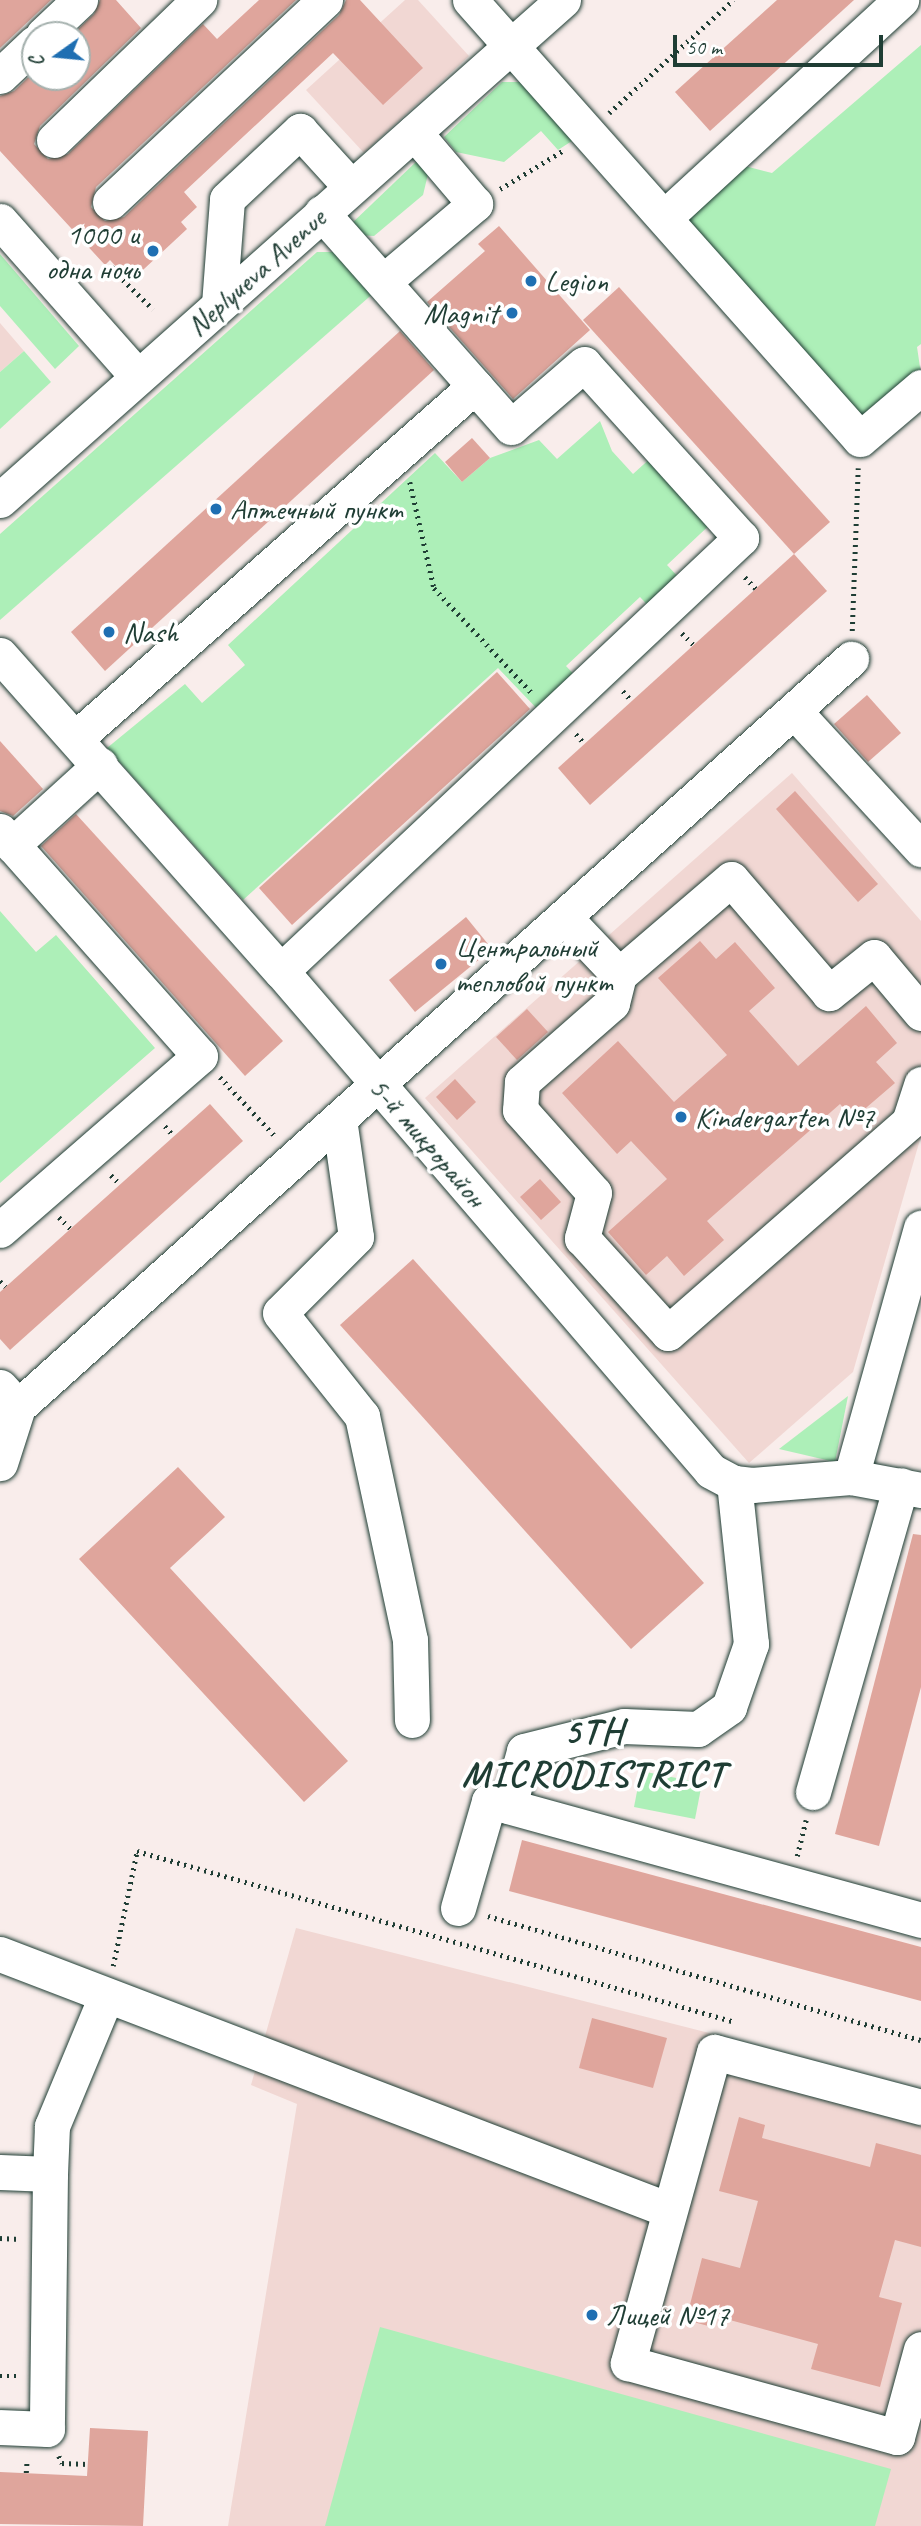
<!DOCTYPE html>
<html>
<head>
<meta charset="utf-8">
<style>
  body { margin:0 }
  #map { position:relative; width:921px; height:2526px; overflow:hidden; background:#f9edeb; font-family:Caveat,sans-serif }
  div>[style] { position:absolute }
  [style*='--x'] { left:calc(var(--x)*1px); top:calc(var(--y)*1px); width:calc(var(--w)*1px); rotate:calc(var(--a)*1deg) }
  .built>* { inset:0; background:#f1d7d3 }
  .green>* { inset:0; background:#adefb8 }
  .building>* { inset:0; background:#dfa59c }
  .path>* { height:4.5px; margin-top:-2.25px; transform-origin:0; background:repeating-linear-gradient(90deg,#1f3d34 0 2px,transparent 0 7px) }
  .roads { filter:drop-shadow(0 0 2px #1f3d34) drop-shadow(0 0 2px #1f3d34) }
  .minor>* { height:35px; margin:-17.5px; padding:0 17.5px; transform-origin:17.5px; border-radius:17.5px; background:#fff }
  .dots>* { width:19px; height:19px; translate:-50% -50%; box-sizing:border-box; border:4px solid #fff; border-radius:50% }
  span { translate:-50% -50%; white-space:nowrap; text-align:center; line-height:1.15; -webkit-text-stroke:7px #fff; paint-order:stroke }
  .poi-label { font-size:30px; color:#1f3d34 }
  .right { translate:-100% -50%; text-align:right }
  .left { translate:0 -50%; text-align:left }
  .street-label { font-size:30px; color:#1f3d34 }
  .district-label { font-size:37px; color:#1f3d34; font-weight:700; letter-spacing:2px }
  .north { position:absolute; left:21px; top:21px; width:70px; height:70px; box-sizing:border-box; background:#fff; border:2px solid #a5b1ae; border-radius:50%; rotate:255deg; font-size:19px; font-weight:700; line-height:28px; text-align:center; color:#1f3d34 }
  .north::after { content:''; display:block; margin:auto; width:24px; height:32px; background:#1f6fb2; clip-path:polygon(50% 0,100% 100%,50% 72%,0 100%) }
  .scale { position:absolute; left:673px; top:35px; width:210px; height:32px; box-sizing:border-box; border:4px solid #1f3d34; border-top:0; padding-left:9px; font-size:21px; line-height:24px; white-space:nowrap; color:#1f3d34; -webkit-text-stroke:5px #fff; paint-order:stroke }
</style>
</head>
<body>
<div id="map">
  <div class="built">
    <i style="clip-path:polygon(405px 0,418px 0,469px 56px,364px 153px,306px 90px)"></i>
    <i style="clip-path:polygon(0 323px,24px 351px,0 372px)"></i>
    <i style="clip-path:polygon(792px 773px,921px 921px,921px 1136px,853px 1372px,749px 1463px,425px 1098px)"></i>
    <i style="clip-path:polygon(296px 1928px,721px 2036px,921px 2096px,921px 2526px,228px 2526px,297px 2104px,251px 2085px)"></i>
  </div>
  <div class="green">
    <i style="clip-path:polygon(921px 45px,921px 344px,917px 347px,921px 374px,865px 422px,685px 219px,741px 165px,772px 173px)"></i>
    <i style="clip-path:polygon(502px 82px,525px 82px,578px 137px,558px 150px,541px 131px,504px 162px,456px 152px,444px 137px)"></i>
    <i style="clip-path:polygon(418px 160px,429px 170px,423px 195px,374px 236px,358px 235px,350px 225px)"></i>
    <i style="clip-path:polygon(317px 252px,336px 252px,376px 291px,0 620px,0 534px)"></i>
    <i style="clip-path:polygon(0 254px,79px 346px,55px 369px,0 306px)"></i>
    <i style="clip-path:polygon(24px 351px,51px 382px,0 429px,0 372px)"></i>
    <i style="clip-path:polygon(600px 421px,612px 451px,633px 474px,654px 455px,716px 519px,667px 565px,683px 582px,655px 613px,640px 597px,566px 666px,581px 682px,544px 716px,498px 668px,243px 900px,107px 748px,185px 684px,202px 703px,245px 665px,228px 645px,435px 453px,462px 482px,490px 458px,539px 440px,557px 459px)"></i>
    <i style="clip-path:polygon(0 911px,36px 952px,56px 935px,155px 1048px,0 1183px)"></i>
    <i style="clip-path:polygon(848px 1396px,835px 1462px,779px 1449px)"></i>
    <i style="clip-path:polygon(641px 1771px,702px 1783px,695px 1819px,634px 1807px)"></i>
    <i style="clip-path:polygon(380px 2327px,891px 2469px,875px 2526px,325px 2526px)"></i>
  </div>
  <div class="building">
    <i style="clip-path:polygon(0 0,51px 0,0 48px)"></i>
    <i style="clip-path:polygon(100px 0,116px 0,141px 28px,40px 126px,34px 144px,48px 159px,68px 154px,203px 24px,217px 39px,259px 0,296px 0,96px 187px,91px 207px,105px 221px,124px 217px,339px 15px,346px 0,360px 0,423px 68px,383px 105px,333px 53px,184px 192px,197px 207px,181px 222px,187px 229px,130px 282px,110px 260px,105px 265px,0 151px,0 96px,14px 91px,35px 71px,35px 77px,77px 77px,77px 35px,72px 35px,94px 14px)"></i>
    <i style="clip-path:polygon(777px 0,854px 0,710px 131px,675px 92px)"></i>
    <i style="clip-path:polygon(499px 226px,590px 330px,513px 399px,427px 302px,485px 251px,478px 244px)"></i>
    <i style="clip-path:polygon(619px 287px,830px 522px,794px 554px,583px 320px)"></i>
    <i style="clip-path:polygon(400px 331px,434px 370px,105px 671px,71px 632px)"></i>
    <i style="clip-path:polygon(472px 438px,490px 458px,462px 482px,445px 462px)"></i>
    <i style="clip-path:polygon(794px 554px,827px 591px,590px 805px,558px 768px)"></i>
    <i style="clip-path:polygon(497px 672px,530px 709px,292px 925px,259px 888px)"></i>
    <i style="clip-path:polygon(867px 695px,901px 733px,868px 762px,834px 724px)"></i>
    <i style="clip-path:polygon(0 741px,43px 789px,13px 816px,0 811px)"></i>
    <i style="clip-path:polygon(795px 791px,878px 884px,858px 902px,776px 809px)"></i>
    <i style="clip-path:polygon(76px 814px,283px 1041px,245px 1076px,41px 846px)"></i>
    <i style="clip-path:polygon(466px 917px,492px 949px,415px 1012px,389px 980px)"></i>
    <i style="clip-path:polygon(700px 941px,716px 959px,735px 942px,775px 988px,749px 1011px,798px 1066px,866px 1006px,897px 1043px,876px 1062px,895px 1083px,853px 1119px,840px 1104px,707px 1221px,724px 1240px,684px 1276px,667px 1256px,646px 1275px,608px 1232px,667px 1179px,631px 1141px,617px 1154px,562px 1093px,618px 1041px,674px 1102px,727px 1055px,658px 978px)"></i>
    <i style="clip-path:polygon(527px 1009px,548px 1032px,517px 1060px,496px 1037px)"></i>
    <i style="clip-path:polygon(455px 1079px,476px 1102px,457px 1120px,436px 1097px)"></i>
    <i style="clip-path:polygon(210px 1104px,243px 1141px,10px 1350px,0 1339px,0 1292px)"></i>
    <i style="clip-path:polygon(540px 1179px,561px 1202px,541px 1220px,520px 1197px)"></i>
    <i style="clip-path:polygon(413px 1259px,704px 1583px,631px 1649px,340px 1325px)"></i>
    <i style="clip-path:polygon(178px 1467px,225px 1517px,170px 1568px,348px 1761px,304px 1802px,79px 1559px)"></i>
    <i style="clip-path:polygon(913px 1534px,921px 1535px,921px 1687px,879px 1846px,835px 1834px)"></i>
    <i style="clip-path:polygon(522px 1840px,921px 1947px,921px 2001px,509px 1891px)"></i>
    <i style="clip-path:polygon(592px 2018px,667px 2038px,653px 2088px,579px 2068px)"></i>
    <i style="clip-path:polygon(739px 2117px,765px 2125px,762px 2138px,870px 2167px,876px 2143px,921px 2155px,921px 2247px,895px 2240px,879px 2297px,902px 2303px,880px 2387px,811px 2369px,818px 2344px,715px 2316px,712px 2327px,686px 2320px,702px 2258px,740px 2268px,758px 2201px,719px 2191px)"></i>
    <i style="clip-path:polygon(90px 2428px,148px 2431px,143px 2526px,0 2524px,0 2472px,87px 2476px)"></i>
  </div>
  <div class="path">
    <i style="--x:609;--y:113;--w:168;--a:-42.3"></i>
    <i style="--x:500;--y:189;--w:75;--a:-31.4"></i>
    <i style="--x:116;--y:267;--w:4;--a:135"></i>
    <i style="--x:113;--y:270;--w:56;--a:44.3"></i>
    <i style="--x:410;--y:482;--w:109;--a:77.2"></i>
    <i style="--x:434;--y:588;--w:145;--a:47"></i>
    <i style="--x:745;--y:577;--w:16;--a:47"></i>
    <i style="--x:852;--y:631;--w:163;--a:-87.9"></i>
    <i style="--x:682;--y:633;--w:17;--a:45"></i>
    <i style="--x:623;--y:691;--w:13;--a:48"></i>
    <i style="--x:576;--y:734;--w:13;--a:48"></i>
    <i style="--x:220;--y:1077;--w:82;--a:47"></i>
    <i style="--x:165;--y:1126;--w:13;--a:48"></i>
    <i style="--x:111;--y:1175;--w:13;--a:45"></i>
    <i style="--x:59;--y:1217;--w:17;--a:45"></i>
    <i style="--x:0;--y:1281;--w:8;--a:45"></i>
    <i style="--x:797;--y:1856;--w:37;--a:-76"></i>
    <i style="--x:488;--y:1916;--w:450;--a:16"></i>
    <i style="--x:113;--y:1966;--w:117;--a:-78.2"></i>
    <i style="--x:137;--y:1851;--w:619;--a:15.95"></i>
    <i style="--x:0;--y:2238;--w:20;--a:3"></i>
    <i style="--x:0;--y:2376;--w:16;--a:0"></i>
    <i style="--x:59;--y:2456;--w:8;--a:67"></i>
    <i style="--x:62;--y:2463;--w:26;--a:2"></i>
    <i style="--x:26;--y:2473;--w:13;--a:-86"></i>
  </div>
  <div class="roads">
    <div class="minor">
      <i style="--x:470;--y:0;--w:587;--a:48.38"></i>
      <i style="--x:860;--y:439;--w:80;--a:-40.4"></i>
      <i style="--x:43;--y:35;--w:51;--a:-43.4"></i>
      <i style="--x:0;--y:76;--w:48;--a:-43.3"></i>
      <i style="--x:54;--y:140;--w:202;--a:-44"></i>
      <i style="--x:110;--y:202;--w:295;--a:-43.2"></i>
      <i style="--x:665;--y:217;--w:321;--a:-42.6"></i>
      <i style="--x:0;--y:221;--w:208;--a:48.5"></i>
      <i style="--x:383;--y:282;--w:121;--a:-40.3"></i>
      <i style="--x:475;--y:204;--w:94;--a:-130.3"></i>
      <i style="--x:219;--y:304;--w:105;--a:-85.6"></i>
      <i style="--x:227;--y:199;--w:100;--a:-43"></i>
      <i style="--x:300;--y:131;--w:76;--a:47.7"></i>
      <i style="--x:0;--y:500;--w:753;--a:-41.61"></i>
      <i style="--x:0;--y:655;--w:423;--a:48.4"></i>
      <i style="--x:281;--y:971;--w:659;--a:49.3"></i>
      <i style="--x:711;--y:1471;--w:26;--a:28"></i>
      <i style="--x:734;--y:1483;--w:18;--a:6"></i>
      <i style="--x:752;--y:1485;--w:99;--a:-4.6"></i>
      <i style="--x:851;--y:1477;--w:71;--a:10.5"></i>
      <i style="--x:794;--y:711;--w:188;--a:47.4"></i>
      <i style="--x:76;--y:738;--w:532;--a:-41.42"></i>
      <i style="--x:0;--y:831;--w:301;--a:48.4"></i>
      <i style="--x:200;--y:1056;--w:265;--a:139"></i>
      <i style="--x:12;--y:845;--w:119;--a:-42.3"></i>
      <i style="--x:564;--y:917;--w:80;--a:46.5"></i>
      <i style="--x:281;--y:971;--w:632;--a:-43.27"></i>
      <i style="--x:741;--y:538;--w:234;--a:-132.1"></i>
      <i style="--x:584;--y:364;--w:96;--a:139.2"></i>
      <i style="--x:511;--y:427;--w:286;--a:-131.5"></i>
      <i style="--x:921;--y:1013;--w:73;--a:-130"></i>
      <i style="--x:874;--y:957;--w:58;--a:141.3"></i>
      <i style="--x:829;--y:993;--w:150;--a:-130.7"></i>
      <i style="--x:731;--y:879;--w:148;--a:139.4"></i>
      <i style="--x:619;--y:975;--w:29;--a:104"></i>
      <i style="--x:612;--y:1003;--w:120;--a:138.7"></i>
      <i style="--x:522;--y:1082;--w:28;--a:94"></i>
      <i style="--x:520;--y:1110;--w:111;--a:48.3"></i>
      <i style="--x:594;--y:1193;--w:47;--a:104.9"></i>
      <i style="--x:582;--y:1238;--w:128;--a:47.8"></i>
      <i style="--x:668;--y:1333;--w:320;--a:-41.2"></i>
      <i style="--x:909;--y:1122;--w:40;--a:-72"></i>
      <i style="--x:339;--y:1119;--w:119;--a:81.8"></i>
      <i style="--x:356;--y:1237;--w:107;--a:135"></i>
      <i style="--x:280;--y:1313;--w:132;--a:51.5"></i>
      <i style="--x:362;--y:1416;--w:229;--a:77.9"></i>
      <i style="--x:410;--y:1640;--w:80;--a:88.6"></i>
      <i style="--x:0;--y:1387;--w:27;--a:48"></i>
      <i style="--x:18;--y:1407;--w:59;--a:107.8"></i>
      <i style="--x:0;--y:1423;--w:1144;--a:-41.92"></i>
      <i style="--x:851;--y:1477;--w:259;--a:-74.3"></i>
      <i style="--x:813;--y:1792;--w:319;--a:-74"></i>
      <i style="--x:509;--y:1806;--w:57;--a:-74.7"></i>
      <i style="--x:524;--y:1751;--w:103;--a:-14"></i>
      <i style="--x:624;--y:1726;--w:74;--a:2.3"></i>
      <i style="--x:698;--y:1729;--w:38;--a:-35"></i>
      <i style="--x:729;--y:1707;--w:67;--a:-70.8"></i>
      <i style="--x:751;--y:1644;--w:162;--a:-96"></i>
      <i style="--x:458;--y:1908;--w:111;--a:-73.8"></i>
      <i style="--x:489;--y:1801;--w:448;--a:15.4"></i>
      <i style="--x:0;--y:1954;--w:716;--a:20.94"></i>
      <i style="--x:921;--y:2107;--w:214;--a:-165.1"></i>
      <i style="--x:714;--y:2052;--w:323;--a:105.5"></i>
      <i style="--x:628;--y:2363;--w:279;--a:15.4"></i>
      <i style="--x:897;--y:2437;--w:91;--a:-74.7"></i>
      <i style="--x:0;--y:2172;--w:50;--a:2.3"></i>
      <i style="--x:50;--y:2174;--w:255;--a:90.7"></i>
      <i style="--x:47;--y:2429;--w:47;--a:-177.6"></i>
      <i style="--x:50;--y:2174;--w:48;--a:-87.6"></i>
      <i style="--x:52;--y:2126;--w:141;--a:-67.4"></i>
    </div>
  </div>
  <div class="dots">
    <i style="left:153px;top:251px;background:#1f6fb2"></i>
    <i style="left:531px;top:281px;background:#1f6fb2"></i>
    <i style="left:512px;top:313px;background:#1f6fb2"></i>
    <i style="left:216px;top:509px;background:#1f6fb2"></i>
    <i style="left:109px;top:632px;background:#1f6fb2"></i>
    <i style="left:441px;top:964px;background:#1f6fb2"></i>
    <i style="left:681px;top:1117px;background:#1f6fb2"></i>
    <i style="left:592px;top:2315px;background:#1f6fb2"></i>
  </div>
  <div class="poi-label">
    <span class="right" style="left:139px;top:251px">1000 и<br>одна ночь</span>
    <span class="left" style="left:545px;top:281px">Legion</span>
    <span class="right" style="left:498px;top:313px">Magnit</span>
    <span class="left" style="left:230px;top:509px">Аптечный пункт</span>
    <span class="left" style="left:123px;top:632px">Nash</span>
    <span class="left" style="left:455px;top:964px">Центральный<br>тепловой пункт</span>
    <span class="left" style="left:695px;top:1117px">Kindergarten №7</span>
    <span class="left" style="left:606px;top:2315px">Лицей №17</span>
  </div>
  <div class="street-label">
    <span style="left:256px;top:272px;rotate:-42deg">Neplyueva Avenue</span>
    <span style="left:428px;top:1142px;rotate:49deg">5-й микрорайон</span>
  </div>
  <div class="district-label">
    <span style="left:594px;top:1753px">5TH<br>MICRODISTRICT</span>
  </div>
  <div class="north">С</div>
  <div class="scale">50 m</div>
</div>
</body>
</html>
